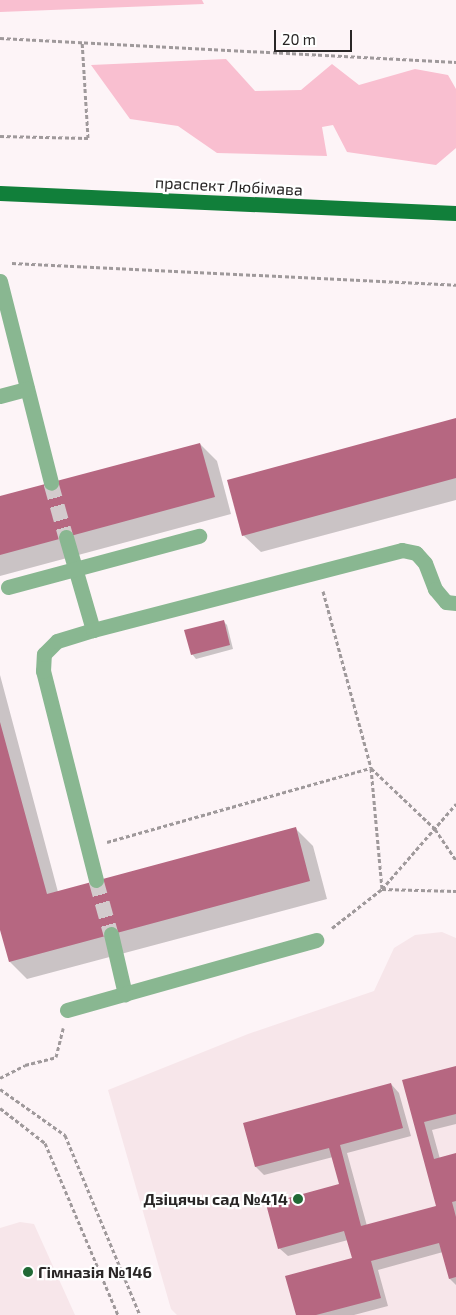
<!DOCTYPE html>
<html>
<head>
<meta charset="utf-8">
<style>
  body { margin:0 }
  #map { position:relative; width:456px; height:1315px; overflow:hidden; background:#fdf4f7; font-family:"Exo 2",sans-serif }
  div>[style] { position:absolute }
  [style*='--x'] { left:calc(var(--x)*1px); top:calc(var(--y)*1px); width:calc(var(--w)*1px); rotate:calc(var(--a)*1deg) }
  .built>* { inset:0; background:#f7e6ea }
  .green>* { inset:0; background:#f9bfd0 }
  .shadow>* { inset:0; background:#0003 }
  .building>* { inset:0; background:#b66781 }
  .minor-tunnel>* { height:15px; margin-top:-7.5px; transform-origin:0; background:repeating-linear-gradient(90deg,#d3cbcd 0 15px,transparent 0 23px) }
  .path>* { height:3px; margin-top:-1.5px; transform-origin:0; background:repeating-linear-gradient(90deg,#9f999b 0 4px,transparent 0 6.5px) }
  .minor>* { height:15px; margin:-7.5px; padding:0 7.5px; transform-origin:7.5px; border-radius:7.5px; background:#89b791 }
  .major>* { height:15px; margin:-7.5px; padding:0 7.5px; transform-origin:7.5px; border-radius:7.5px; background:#117f3a }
  .dots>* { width:14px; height:14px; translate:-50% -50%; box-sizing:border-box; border:2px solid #fff; border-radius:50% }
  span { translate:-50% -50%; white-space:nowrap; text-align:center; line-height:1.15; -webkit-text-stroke:4.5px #fff; paint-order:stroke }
  .street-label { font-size:16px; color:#292626 }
  .poi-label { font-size:16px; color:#292626; font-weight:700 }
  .right { translate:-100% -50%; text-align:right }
  .left { translate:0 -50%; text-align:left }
  .scale { position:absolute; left:274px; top:30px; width:78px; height:22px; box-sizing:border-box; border:2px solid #292626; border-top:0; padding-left:6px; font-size:15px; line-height:18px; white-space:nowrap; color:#292626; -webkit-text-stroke:4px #fff; paint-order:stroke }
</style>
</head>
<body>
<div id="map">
  <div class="built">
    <i style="clip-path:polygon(442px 932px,456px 938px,456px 1315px,177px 1315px,171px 1309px,108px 1090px,248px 1034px,374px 991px,394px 948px,415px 935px)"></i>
    <i style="clip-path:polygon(20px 1222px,34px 1224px,75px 1315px,0 1315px,0 1228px)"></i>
  </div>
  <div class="green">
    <i style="clip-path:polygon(0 0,202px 0,204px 4px,0 12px)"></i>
    <i style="clip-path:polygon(226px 59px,255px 91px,301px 90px,332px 64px,359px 85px,415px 69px,448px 75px,456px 89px,456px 148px,436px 165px,347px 152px,333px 125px,322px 127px,327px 156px,217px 153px,178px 126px,130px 119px,91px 65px)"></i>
  </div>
  <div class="shadow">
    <i style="clip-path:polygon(456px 420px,456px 500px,261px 552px,243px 535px)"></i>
    <i style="clip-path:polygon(200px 444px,217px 461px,231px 514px,0 576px,0 498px)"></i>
    <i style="clip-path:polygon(223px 621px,227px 625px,233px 649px,196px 659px,192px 654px)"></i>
    <i style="clip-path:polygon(0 675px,58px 892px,295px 828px,313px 846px,327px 899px,27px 979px,10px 962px,0 925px)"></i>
    <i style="clip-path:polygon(456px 1067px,456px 1124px,432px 1130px,440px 1159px,456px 1154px,456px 1285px,450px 1279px,443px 1252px,378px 1270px,388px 1306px,354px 1315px,297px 1315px,353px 1259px,348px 1240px,288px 1256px,279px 1248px,341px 1185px,333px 1157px,264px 1175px,256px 1167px,245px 1124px,391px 1084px,399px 1093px,411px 1136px,347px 1153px,367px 1226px,437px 1207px,404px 1081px)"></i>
  </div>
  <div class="building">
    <i style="clip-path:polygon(456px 418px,456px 478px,242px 536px,227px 480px)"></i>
    <i style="clip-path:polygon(200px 443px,215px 497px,0 555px,0 496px)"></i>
    <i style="clip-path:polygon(224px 620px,230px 645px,191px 655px,184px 630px)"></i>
    <i style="clip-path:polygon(0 722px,47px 894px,296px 827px,310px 881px,9px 962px,0 930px)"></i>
    <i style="clip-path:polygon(456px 1066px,456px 1114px,424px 1122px,434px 1159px,456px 1153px,456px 1201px,452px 1202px,456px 1217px,456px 1277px,449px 1279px,439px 1243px,371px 1261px,381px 1298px,316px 1315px,296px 1315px,285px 1276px,352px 1258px,344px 1231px,278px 1249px,266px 1204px,339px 1184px,329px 1148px,255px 1167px,243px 1123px,391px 1083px,403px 1128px,340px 1145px,361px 1226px,436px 1206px,402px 1080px)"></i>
  </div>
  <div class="minor-tunnel">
    <i style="--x:51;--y:483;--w:56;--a:74.5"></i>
    <i style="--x:96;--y:880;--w:56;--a:74.5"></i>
  </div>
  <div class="path">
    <i style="--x:0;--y:38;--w:457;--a:3"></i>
    <i style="--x:0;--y:136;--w:88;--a:1.3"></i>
    <i style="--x:88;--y:138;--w:97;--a:-93.5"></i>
    <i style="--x:12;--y:263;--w:445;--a:2.8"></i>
    <i style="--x:323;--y:591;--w:183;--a:74.8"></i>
    <i style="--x:371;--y:768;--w:121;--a:84.8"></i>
    <i style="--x:382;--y:889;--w:113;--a:-49"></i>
    <i style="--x:107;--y:842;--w:274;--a:-15.7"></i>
    <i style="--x:371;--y:768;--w:88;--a:43.6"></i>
    <i style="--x:435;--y:829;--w:37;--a:56"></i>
    <i style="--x:332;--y:928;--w:63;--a:-38"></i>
    <i style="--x:382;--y:889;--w:74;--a:1.5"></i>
    <i style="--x:0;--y:1078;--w:28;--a:-27"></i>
    <i style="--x:25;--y:1065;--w:32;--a:-14"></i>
    <i style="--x:56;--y:1057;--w:30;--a:-76"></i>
    <i style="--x:0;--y:1089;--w:80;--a:35.3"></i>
    <i style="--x:65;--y:1135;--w:195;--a:67.4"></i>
    <i style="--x:0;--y:1108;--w:57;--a:37.9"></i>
    <i style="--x:45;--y:1143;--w:187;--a:67"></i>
  </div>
  <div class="minor">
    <i style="--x:0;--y:281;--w:208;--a:75.8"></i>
    <i style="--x:0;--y:396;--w:28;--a:-15"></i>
    <i style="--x:66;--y:537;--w:97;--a:73.8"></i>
    <i style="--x:8;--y:587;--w:198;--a:-15"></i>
    <i style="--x:96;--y:880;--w:216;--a:-104.2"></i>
    <i style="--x:43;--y:671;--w:17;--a:-87"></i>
    <i style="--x:44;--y:654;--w:18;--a:-45"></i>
    <i style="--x:57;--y:641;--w:38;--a:-17"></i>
    <i style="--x:93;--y:630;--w:319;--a:-14.5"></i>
    <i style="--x:402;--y:550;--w:14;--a:12"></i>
    <i style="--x:416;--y:553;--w:13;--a:48"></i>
    <i style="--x:425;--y:563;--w:28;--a:69"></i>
    <i style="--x:435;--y:589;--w:17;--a:50"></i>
    <i style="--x:446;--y:602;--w:10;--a:6"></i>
    <i style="--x:111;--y:934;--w:62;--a:76.9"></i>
    <i style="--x:67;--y:1010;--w:259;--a:-15.7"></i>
  </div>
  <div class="major">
    <i style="--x:0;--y:193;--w:456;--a:2.5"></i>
  </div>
  <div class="dots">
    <i style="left:298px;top:1199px;background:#216935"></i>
    <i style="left:28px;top:1272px;background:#216935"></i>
  </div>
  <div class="street-label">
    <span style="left:229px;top:186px;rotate:3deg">праспект Любімава</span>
  </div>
  <div class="poi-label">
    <span class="right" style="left:288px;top:1199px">Дзіцячы сад №414</span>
    <span class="left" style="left:38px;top:1272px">Гімназія №146</span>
  </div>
  <div class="scale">20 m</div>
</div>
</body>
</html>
